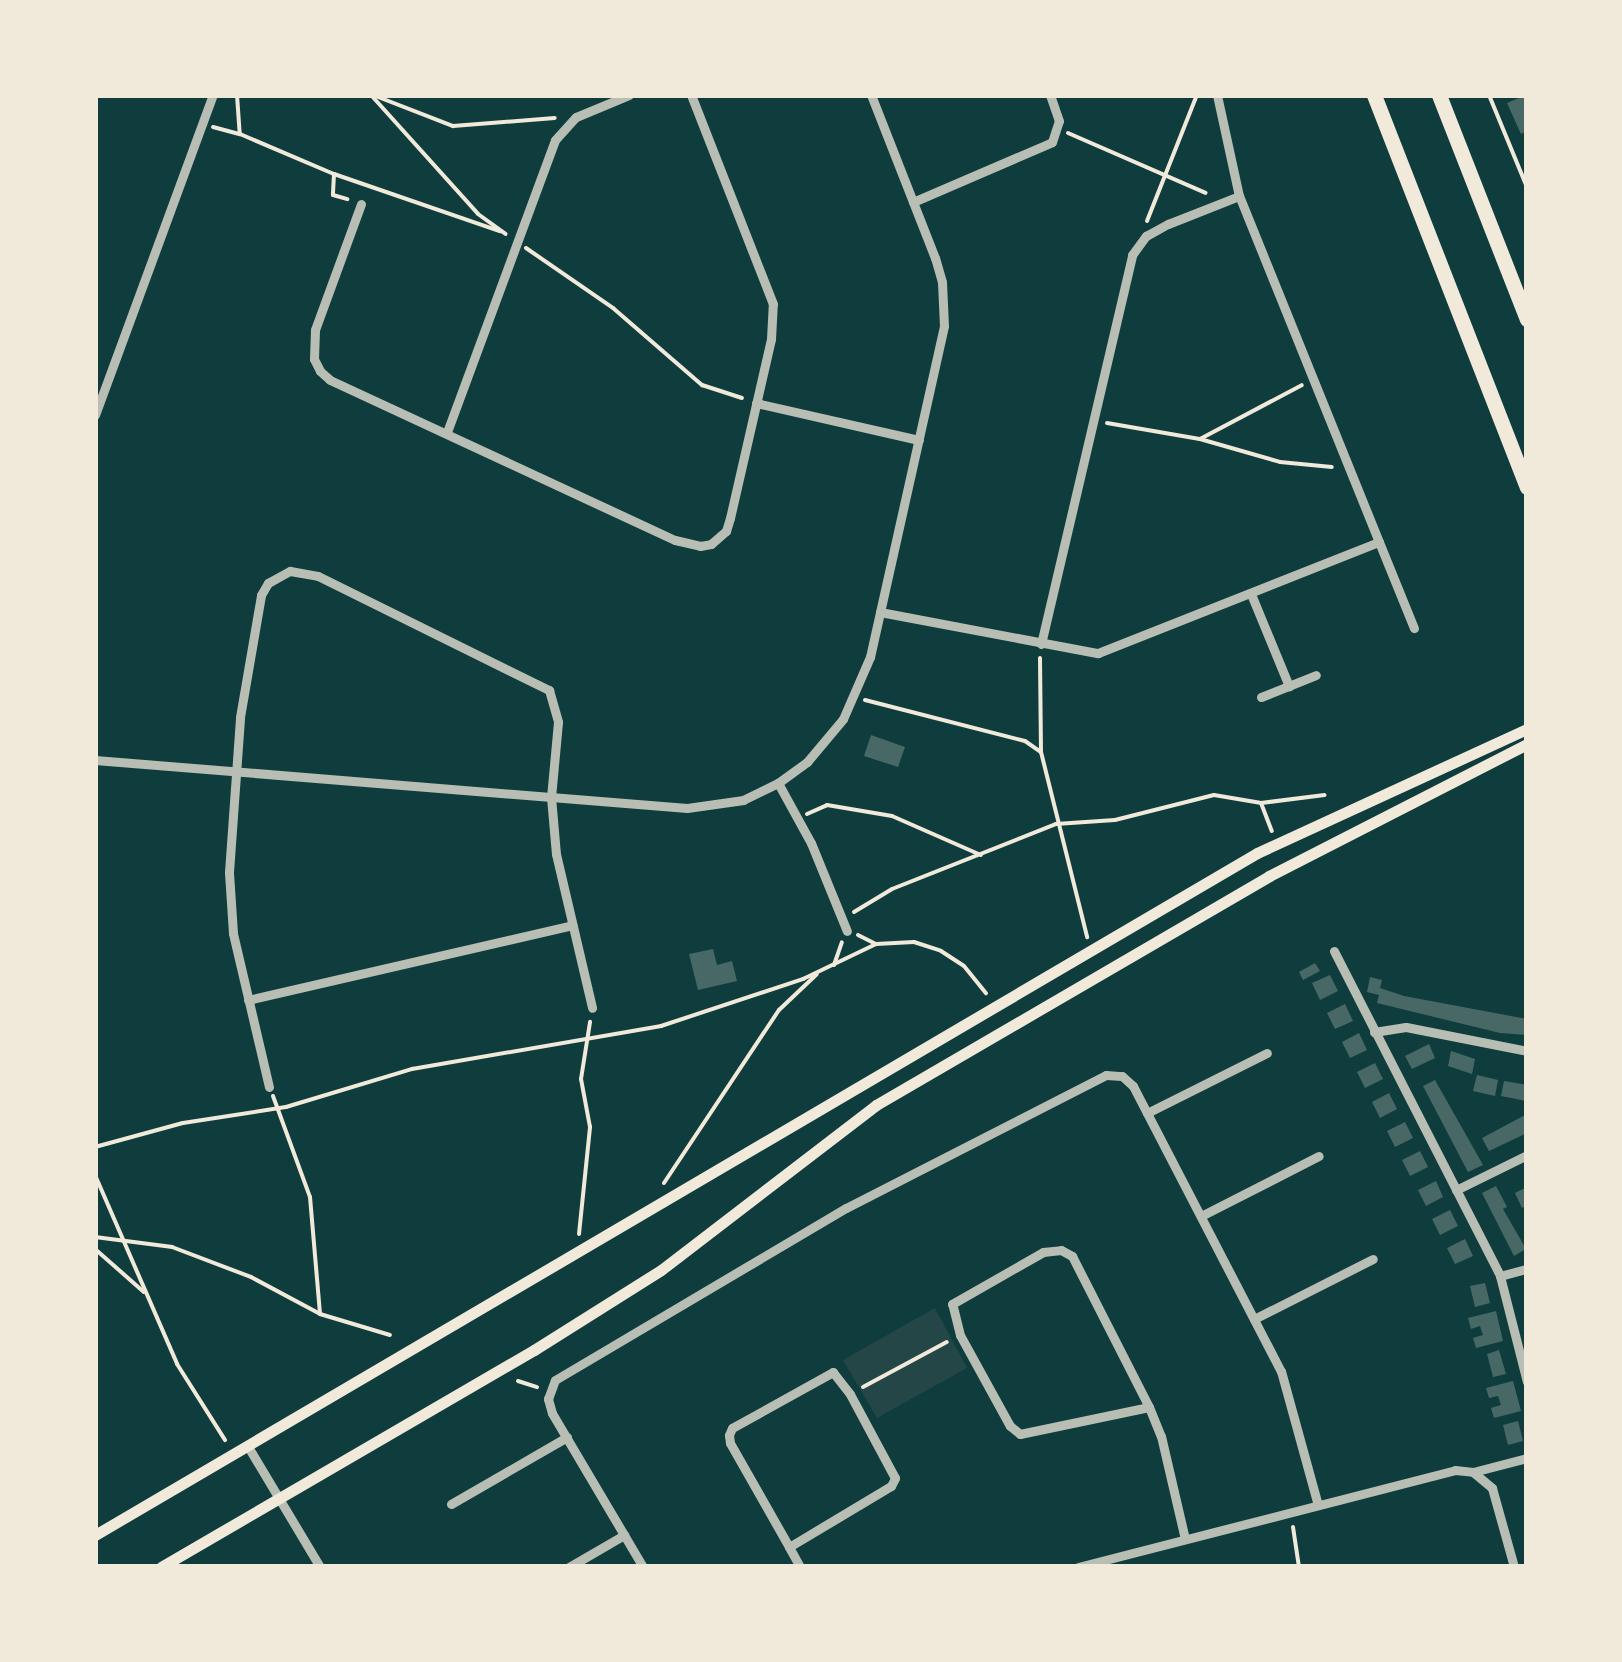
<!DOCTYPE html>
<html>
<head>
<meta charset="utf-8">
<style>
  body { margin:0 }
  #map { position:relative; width:1622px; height:1662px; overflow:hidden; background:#0f3d3e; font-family:Cabin,sans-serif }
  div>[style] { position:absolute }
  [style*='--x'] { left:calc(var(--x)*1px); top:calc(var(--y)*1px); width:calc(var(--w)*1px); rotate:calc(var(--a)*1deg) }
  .green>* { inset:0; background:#244646 }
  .building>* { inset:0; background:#486865 }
  .path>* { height:4px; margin:-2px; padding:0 2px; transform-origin:2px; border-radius:2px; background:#f1e9da }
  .minor>* { height:9px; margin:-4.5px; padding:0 4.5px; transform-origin:4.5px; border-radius:4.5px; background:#b8beb3 }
  .secondary>* { height:11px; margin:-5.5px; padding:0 5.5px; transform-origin:5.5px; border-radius:5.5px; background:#f1e9da }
  .motorway>* { height:15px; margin:-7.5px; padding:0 7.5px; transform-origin:7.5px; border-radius:7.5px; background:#f1e9da }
  span { translate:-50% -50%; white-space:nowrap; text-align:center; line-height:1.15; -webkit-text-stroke:10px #f1e9da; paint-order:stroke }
  .frame { position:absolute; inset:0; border:98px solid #f1e9da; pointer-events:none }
</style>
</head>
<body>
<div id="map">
  <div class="green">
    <i style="clip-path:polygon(935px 1308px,967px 1368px,877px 1418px,843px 1360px)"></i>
  </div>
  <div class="building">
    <i style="clip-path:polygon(1526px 95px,1527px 131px,1521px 134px,1507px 103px)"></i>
    <i style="clip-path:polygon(871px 735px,905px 747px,898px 767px,864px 756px)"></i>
    <i style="clip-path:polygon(713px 949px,717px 965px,732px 961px,737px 981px,698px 990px,689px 954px)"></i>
    <i style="clip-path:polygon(1315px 963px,1320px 971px,1303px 980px,1299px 972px)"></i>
    <i style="clip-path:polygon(1330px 975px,1338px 991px,1320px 1000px,1312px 983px)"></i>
    <i style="clip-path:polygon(1370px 977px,1382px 980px,1380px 988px,1404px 996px,1527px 1019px,1527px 1035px,1500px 1033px,1377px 1003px,1379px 995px,1367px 992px)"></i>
    <i style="clip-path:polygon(1345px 1004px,1353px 1021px,1335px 1029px,1327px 1013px)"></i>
    <i style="clip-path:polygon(1359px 1033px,1367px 1050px,1350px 1058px,1342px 1042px)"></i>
    <i style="clip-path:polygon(1429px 1044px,1435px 1058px,1412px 1069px,1405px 1056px)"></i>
    <i style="clip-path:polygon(1451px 1051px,1475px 1059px,1472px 1074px,1448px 1066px)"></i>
    <i style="clip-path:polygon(1375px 1063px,1383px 1079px,1365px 1088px,1357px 1072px)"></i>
    <i style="clip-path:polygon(1477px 1075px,1498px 1080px,1495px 1096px,1473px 1091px)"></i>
    <i style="clip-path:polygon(1435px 1080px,1483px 1165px,1468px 1172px,1423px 1086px)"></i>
    <i style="clip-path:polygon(1504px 1081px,1527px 1085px,1526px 1101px,1501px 1096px)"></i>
    <i style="clip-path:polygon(1389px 1093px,1397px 1109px,1380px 1118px,1372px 1102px)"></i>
    <i style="clip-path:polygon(1527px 1114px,1527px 1133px,1489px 1151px,1482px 1138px)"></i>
    <i style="clip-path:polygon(1405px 1122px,1413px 1138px,1395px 1147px,1387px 1131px)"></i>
    <i style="clip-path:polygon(1420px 1151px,1428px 1167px,1410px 1176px,1402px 1160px)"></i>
    <i style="clip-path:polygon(1436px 1181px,1443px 1197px,1426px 1206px,1418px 1190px)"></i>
    <i style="clip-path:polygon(1496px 1186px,1507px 1207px,1503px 1209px,1526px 1249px,1514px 1256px,1482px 1193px)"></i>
    <i style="clip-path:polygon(1527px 1187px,1527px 1205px,1522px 1208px,1515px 1193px)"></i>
    <i style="clip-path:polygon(1450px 1210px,1458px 1226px,1440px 1235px,1432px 1219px)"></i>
    <i style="clip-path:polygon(1465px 1239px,1473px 1256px,1455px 1264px,1447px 1248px)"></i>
    <i style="clip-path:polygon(1485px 1283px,1490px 1303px,1475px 1307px,1470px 1286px)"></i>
    <i style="clip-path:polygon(1496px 1311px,1503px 1341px,1476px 1348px,1473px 1338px,1483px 1335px,1480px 1326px,1471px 1329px,1468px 1318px)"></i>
    <i style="clip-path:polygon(1499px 1350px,1506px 1374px,1493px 1377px,1487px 1354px)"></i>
    <i style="clip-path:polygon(1513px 1381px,1521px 1411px,1494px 1418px,1491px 1408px,1501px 1405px,1498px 1396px,1489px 1398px,1486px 1388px)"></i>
    <i style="clip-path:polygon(1518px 1421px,1523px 1441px,1508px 1445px,1503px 1425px)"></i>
  </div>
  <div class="path">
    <i style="--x:237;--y:95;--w:39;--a:86"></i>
    <i style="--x:371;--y:95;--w:160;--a:48"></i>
    <i style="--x:478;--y:214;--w:34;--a:36"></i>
    <i style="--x:373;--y:95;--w:86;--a:21.2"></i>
    <i style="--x:453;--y:126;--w:102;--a:-4.5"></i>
    <i style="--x:1489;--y:95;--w:100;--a:67.6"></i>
    <i style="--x:213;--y:127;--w:28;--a:15"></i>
    <i style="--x:240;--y:134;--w:102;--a:23.1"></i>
    <i style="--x:334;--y:174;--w:21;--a:93"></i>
    <i style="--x:333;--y:195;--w:15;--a:16"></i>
    <i style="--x:1068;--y:133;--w:150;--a:23.5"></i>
    <i style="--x:334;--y:174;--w:176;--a:19"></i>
    <i style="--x:1147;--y:221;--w:136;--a:-68.4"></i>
    <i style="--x:526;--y:248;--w:106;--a:34.6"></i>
    <i style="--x:613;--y:308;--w:118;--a:40.9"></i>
    <i style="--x:702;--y:385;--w:42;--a:18"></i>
    <i style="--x:1107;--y:423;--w:94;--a:9.8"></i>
    <i style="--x:1200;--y:439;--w:83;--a:16"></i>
    <i style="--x:1280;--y:462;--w:52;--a:5.5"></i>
    <i style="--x:1200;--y:439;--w:115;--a:-27.9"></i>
    <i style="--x:1040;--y:658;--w:94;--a:89.4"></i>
    <i style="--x:1041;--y:752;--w:191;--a:76"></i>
    <i style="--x:865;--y:700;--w:165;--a:14.4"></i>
    <i style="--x:1025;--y:741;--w:19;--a:35"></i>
    <i style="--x:1261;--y:803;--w:64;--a:-7.2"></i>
    <i style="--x:807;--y:814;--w:22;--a:-24"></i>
    <i style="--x:827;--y:805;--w:66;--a:9.6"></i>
    <i style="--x:892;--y:816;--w:97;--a:23.7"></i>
    <i style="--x:854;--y:912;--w:44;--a:-31.2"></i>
    <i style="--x:892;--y:889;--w:176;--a:-21.6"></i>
    <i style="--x:1056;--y:824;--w:59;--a:-3.9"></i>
    <i style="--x:1115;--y:820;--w:102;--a:-14.2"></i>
    <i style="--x:1214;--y:795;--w:48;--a:9.7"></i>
    <i style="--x:1261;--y:803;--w:30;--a:69"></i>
    <i style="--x:858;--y:935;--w:20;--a:27"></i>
    <i style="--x:834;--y:965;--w:24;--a:-71"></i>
    <i style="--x:273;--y:1096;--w:108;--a:69.9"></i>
    <i style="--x:310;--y:1197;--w:117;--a:85.1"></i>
    <i style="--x:95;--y:1147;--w:91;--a:-15.3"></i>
    <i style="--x:183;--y:1123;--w:104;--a:-8.8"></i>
    <i style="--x:286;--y:1107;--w:132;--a:-16.8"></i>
    <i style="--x:412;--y:1069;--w:253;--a:-9.8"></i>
    <i style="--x:661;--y:1026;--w:150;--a:-18.3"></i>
    <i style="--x:803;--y:979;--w:81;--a:-25.6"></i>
    <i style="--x:876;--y:944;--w:38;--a:-3"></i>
    <i style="--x:914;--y:942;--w:28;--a:18"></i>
    <i style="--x:941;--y:951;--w:27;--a:33"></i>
    <i style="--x:964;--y:966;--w:35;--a:51"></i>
    <i style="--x:95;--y:1175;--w:206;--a:66.5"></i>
    <i style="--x:177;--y:1364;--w:90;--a:57.7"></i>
    <i style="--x:664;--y:1183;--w:208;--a:-56.4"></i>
    <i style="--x:779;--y:1010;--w:52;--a:-43.5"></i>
    <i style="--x:579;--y:1234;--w:108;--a:-84.1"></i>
    <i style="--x:590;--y:1127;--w:49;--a:-100.6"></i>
    <i style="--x:581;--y:1079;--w:58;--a:-81"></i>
    <i style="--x:95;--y:1237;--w:78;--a:7.4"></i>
    <i style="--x:172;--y:1247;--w:85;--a:20.8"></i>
    <i style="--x:251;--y:1277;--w:78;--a:28.2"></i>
    <i style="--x:320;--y:1314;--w:73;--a:16.7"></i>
    <i style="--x:95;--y:1249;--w:65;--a:41.3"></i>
    <i style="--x:518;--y:1381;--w:20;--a:18"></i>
    <i style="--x:863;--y:1387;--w:95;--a:-28.2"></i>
    <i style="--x:1293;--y:1527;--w:40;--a:81.5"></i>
  </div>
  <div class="minor">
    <i style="--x:913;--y:202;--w:151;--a:-23.3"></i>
    <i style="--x:1052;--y:142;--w:22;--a:-72"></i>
    <i style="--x:1059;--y:121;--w:28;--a:-109"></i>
    <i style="--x:361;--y:204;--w:134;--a:110.1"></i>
    <i style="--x:315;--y:330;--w:29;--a:92"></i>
    <i style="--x:314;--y:359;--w:13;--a:63"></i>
    <i style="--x:320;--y:371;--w:13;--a:42"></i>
    <i style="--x:330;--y:380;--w:380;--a:24.9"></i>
    <i style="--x:675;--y:540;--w:26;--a:13"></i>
    <i style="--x:700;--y:546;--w:11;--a:-10"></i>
    <i style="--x:711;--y:544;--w:20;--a:-41"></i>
    <i style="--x:726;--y:531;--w:14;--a:-73"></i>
    <i style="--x:730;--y:518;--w:184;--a:-77.1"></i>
    <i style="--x:771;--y:339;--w:35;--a:-87"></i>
    <i style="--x:773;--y:304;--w:225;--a:-111.4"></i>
    <i style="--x:756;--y:403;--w:167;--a:12.8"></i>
    <i style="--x:95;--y:415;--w:341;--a:-69.8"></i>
    <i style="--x:447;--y:432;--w:311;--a:-69.7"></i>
    <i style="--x:555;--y:140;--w:31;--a:-48"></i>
    <i style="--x:576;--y:117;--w:57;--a:-22.5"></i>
    <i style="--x:1379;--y:542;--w:93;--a:67.9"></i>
    <i style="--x:1251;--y:594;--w:100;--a:67.6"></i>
    <i style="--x:880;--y:612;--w:222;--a:10.7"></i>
    <i style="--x:1098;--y:653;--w:302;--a:-21.6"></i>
    <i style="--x:1379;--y:542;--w:373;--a:-112"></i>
    <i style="--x:1239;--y:196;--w:103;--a:-102.3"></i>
    <i style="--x:1041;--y:644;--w:400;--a:-76.8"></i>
    <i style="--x:1132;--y:255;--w:24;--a:-54"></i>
    <i style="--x:1146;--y:236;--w:25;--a:-29"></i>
    <i style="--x:1168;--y:224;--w:76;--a:-21.5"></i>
    <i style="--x:1261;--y:697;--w:59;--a:-21.8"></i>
    <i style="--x:95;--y:760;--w:594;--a:4.64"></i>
    <i style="--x:687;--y:808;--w:57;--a:-8.1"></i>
    <i style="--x:743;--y:800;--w:39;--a:-26"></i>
    <i style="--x:778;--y:783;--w:36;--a:-36"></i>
    <i style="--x:807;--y:762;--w:56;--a:-50.1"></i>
    <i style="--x:843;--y:719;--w:68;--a:-66.5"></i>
    <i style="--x:870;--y:657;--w:339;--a:-77.4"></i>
    <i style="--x:944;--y:326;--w:44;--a:-92.6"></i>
    <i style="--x:942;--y:282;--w:25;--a:-106"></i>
    <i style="--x:935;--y:258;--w:175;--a:-111.4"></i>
    <i style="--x:778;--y:783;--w:68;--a:61.2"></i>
    <i style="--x:811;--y:843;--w:95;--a:67.8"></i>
    <i style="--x:1334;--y:951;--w:365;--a:62.9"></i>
    <i style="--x:1500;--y:1276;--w:109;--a:75.7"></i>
    <i style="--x:248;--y:1000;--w:333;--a:-13"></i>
    <i style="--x:1374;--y:1032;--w:32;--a:-9"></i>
    <i style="--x:1406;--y:1027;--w:123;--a:11.2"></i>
    <i style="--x:269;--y:1087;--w:158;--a:-103.2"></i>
    <i style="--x:233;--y:933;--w:61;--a:-93.8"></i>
    <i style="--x:229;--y:872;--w:155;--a:-85.9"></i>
    <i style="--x:240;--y:717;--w:124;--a:-80.2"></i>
    <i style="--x:261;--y:595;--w:14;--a:-60"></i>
    <i style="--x:268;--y:583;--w:25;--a:-29"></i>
    <i style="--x:290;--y:571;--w:28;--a:10"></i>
    <i style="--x:318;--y:576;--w:258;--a:26.3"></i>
    <i style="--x:549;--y:690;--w:33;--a:74"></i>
    <i style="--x:558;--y:722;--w:75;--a:95.3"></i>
    <i style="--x:551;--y:797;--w:57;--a:85"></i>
    <i style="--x:556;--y:854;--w:158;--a:76.8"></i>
    <i style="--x:1147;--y:1113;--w:134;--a:-26.6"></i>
    <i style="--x:1456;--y:1190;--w:79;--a:-26.2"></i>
    <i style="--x:1201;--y:1216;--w:132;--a:-27"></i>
    <i style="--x:1500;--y:1276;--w:28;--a:-15"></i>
    <i style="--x:1254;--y:1319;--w:133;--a:-26.8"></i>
    <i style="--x:1149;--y:1407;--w:132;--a:168.2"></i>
    <i style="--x:1020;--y:1434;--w:13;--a:-141"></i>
    <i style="--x:1010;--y:1426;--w:104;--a:-118.8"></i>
    <i style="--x:960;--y:1335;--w:32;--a:-104"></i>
    <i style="--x:952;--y:1304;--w:105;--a:-29.7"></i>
    <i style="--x:1043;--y:1252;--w:18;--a:-6"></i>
    <i style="--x:1061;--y:1250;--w:13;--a:29"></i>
    <i style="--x:1072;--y:1256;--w:169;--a:63"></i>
    <i style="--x:1149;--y:1407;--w:31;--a:68"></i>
    <i style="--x:1161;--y:1436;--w:106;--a:76.9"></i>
    <i style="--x:247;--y:1445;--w:142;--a:59.1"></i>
    <i style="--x:1473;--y:1472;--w:56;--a:-14.5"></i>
    <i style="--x:451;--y:1504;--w:134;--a:-30"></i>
    <i style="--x:789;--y:1547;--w:119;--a:-30.9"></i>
    <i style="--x:891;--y:1486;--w:9;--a:-63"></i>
    <i style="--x:895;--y:1478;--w:95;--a:-118.2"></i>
    <i style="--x:850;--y:1394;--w:28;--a:-128"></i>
    <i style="--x:833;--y:1372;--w:115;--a:151"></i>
    <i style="--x:732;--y:1428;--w:8;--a:113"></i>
    <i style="--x:729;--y:1435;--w:8;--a:83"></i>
    <i style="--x:730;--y:1443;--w:120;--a:60.4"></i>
    <i style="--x:789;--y:1547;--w:23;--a:61"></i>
    <i style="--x:569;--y:1567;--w:64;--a:-30.2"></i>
    <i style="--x:643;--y:1567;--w:179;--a:-120.6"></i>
    <i style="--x:552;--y:1413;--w:15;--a:-106"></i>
    <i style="--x:548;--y:1399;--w:20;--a:-70"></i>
    <i style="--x:555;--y:1380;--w:338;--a:-30.6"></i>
    <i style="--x:846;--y:1208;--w:292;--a:-27.1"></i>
    <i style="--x:1106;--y:1075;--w:16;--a:4"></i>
    <i style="--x:1122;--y:1076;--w:15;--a:42"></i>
    <i style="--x:1133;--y:1086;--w:321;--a:62.6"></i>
    <i style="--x:1281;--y:1371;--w:139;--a:74.6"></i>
    <i style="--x:1078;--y:1567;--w:389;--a:-14.4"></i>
    <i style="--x:1455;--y:1470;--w:18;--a:6"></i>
    <i style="--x:1473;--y:1472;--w:25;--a:40"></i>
    <i style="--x:1492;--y:1488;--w:82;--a:74.4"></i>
  </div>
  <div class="secondary">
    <i style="--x:95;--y:1535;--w:1347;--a:-30.41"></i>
    <i style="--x:1257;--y:853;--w:297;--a:-24.7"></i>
    <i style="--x:161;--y:1567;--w:432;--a:-30.2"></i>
    <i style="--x:534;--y:1350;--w:150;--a:-32.2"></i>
    <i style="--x:661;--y:1270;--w:271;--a:-37.5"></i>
    <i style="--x:876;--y:1105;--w:455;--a:-30.2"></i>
    <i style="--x:1269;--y:876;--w:290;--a:-27.1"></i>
  </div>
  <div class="motorway">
    <i style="--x:1374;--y:95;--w:421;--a:68.7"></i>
    <i style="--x:1439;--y:95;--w:241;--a:68.6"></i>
  </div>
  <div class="frame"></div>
</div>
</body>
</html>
